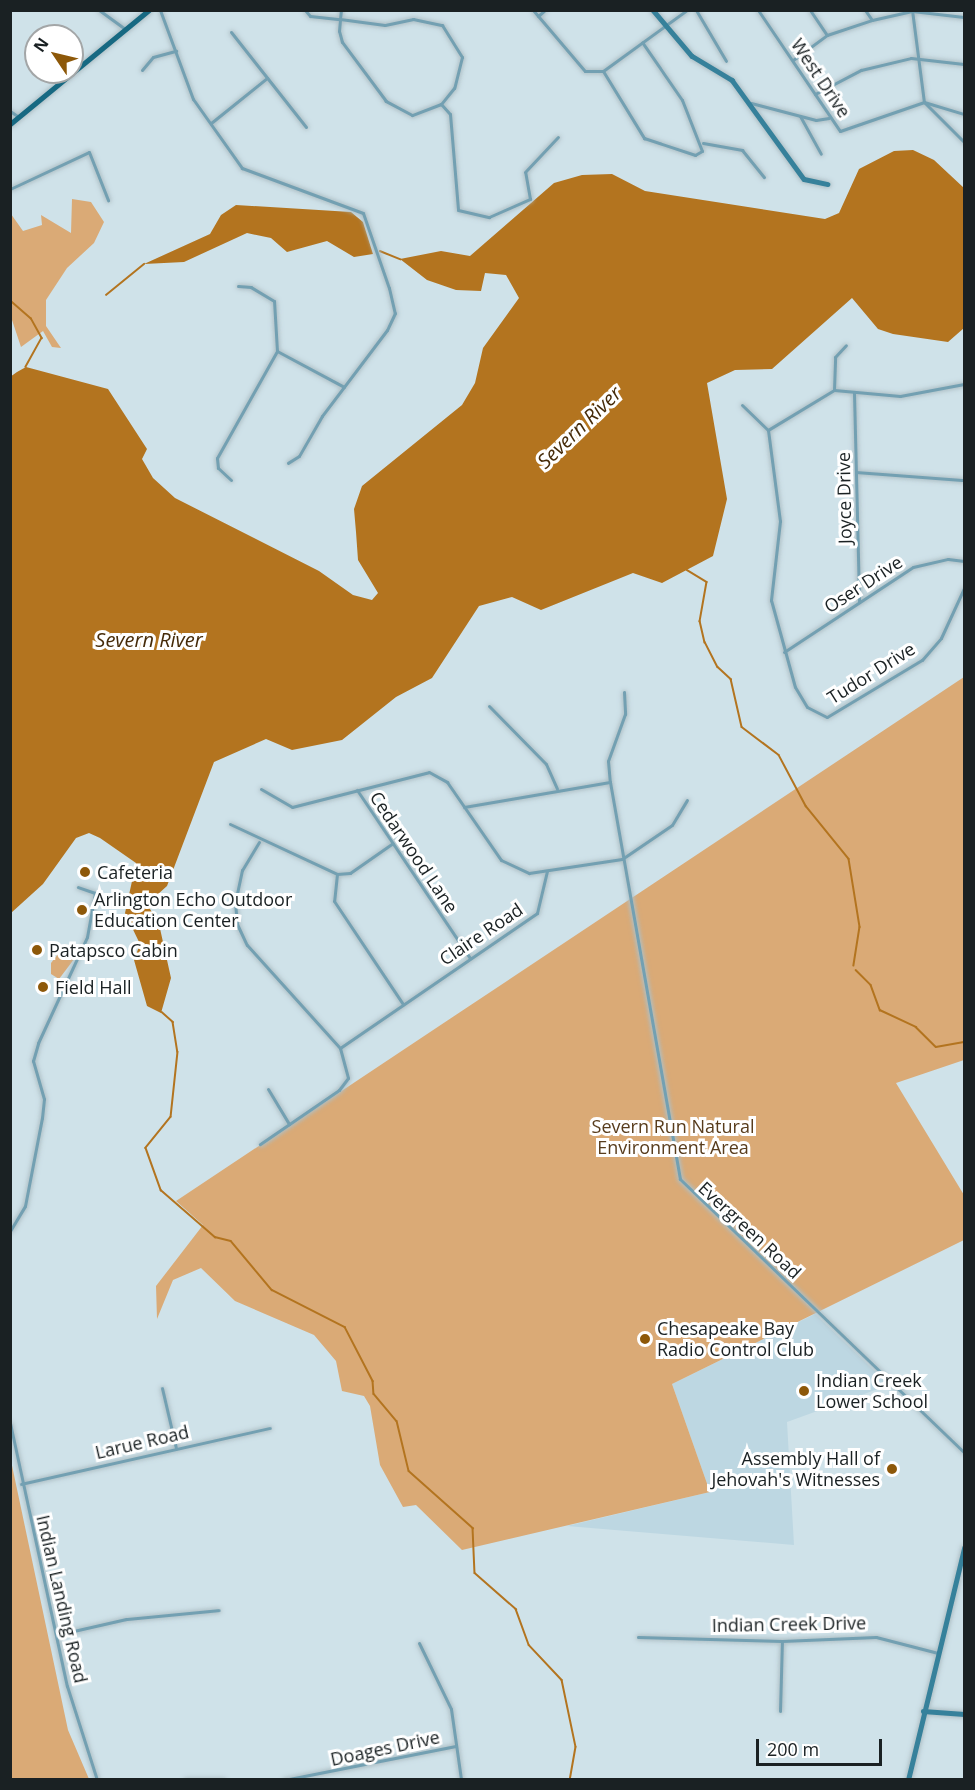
<!DOCTYPE html>
<html>
<head>
<meta charset="utf-8">
<style>
  body { margin:0 }
  #map { position:relative; width:975px; height:1790px; overflow:hidden; background:#cfe2e9; font-family:"Open Sans",sans-serif }
  div>[style] { position:absolute }
  [style*='--x'] { left:calc(var(--x)*1px); top:calc(var(--y)*1px); width:calc(var(--w)*1px); rotate:calc(var(--a)*1deg) }
  .built>* { inset:0; background:#bdd7e2 }
  .green>* { inset:0; background:#daaa76 }
  .water>* { inset:0; background:#b3741f }
  .stream>* { height:1.5px; margin:-0.75px; padding:0 0.75px; transform-origin:0.75px; border-radius:0.75px; background:#b3741f }
  .roads { filter:drop-shadow(0 0 2px #aebfc5) drop-shadow(0 0 2px #aebfc5) }
  .street>* { height:3px; margin:-1.5px; padding:0 1.5px; transform-origin:1.5px; border-radius:1.5px; background:#73a0b2 }
  .secondary>* { height:4.5px; margin:-2.25px; padding:0 2.25px; transform-origin:2.25px; border-radius:2.25px; background:#36819b }
  .primary>* { height:5px; margin:-2.5px; padding:0 2.5px; transform-origin:2.5px; border-radius:2.5px; background:#176982 }
  .dots>* { width:16px; height:16px; translate:-50% -50%; box-sizing:border-box; border:3px solid #fff; border-radius:50% }
  span { translate:-50% -50%; white-space:nowrap; text-align:center; line-height:1.15; -webkit-text-stroke:6px #fff; paint-order:stroke }
  .street-label { font-size:18px; color:#1a2123 }
  .poi-label { font-size:18px; color:#1a2123 }
  .left { translate:0 -50%; text-align:left }
  .right { translate:-100% -50%; text-align:right }
  .park-label { font-size:18px; color:#583c1c }
  .water-label { font-size:20px; color:#462b09; font-style:italic }
  .frame { position:absolute; inset:0; border:12px solid #1a2123; pointer-events:none }
  .north { position:absolute; left:24px; top:24px; width:60px; height:60px; box-sizing:border-box; background:#fff; border:2px solid #a3a6a7; border-radius:50%; rotate:305deg; font-size:16px; font-weight:700; line-height:24px; text-align:center; color:#1a2123 }
  .north::after { content:''; display:block; margin:auto; width:21px; height:27px; background:#8d5809; clip-path:polygon(50% 0,100% 100%,50% 72%,0 100%) }
  .scale { position:absolute; left:756px; top:1739px; width:126px; height:27px; box-sizing:border-box; border:3px solid #1a2123; border-top:0; padding-left:8px; font-size:18px; line-height:21px; white-space:nowrap; color:#1a2123; -webkit-text-stroke:4px #fff; paint-order:stroke }
</style>
</head>
<body>
<div id="map">
  <div class="built">
    <i style="clip-path:polygon(815px 1314px,889px 1385px,787px 1422px,794px 1545px,567px 1526px,710px 1492px,672px 1384px)"></i>
  </div>
  <div class="green">
    <i style="clip-path:polygon(72px 199px,91px 202px,104px 222px,94px 243px,67px 268px,46px 300px,46px 326px,61px 348px,52px 347px,43px 331px,21px 347px,11px 317px,11px 214px,23px 231px,42px 225px,41px 215px,71px 233px)"></i>
    <i style="clip-path:polygon(964px 677px,964px 1060px,896px 1083px,964px 1195px,964px 1240px,672px 1384px,710px 1492px,462px 1550px,416px 1505px,403px 1507px,380px 1465px,370px 1406px,364px 1396px,342px 1391px,336px 1361px,314px 1335px,235px 1301px,201px 1268px,173px 1280px,157px 1319px,156px 1286px,203px 1225px,176px 1201px)"></i>
    <i style="clip-path:polygon(66px 944px,75px 958px,59px 979px,51px 974px,51px 963px)"></i>
    <i style="clip-path:polygon(10px 1456px,68px 1730px,89px 1779px,11px 1779px)"></i>
  </div>
  <div class="water">
    <i style="clip-path:polygon(913px 150px,934px 160px,964px 188px,964px 328px,948px 342px,893px 334px,878px 329px,852px 298px,772px 369px,735px 370px,707px 383px,727px 499px,713px 556px,662px 583px,633px 573px,541px 610px,512px 597px,479px 606px,432px 678px,396px 697px,342px 740px,292px 750px,266px 739px,214px 762px,167px 886px,147px 904px,159px 924px,171px 978px,161px 1013px,147px 1006px,134px 960px,140px 944px,125px 913px,136px 863px,100px 838px,89px 833px,76px 838px,43px 884px,11px 913px,10px 377px,17px 372px,26px 367px,108px 389px,147px 449px,142px 459px,153px 478px,175px 498px,319px 571px,353px 595px,372px 600px,378px 593px,358px 560px,356px 532px,354px 509px,362px 486px,462px 405px,475px 383px,483px 348px,519px 298px,506px 275px,485px 273px,481px 291px,456px 290px,427px 280px,400px 259px,441px 251px,470px 256px,554px 183px,582px 175px,612px 174px,645px 191px,825px 219px,839px 213px,859px 169px,894px 151px)"></i>
    <i style="clip-path:polygon(236px 205px,351px 212px,363px 222px,373px 254px,354px 257px,327px 241px,287px 252px,271px 238px,247px 233px,184px 262px,144px 264px,210px 234px,221px 215px)"></i>
  </div>
  <div class="stream">
    <i style="--x:380;--y:251;--w:22;--a:22"></i>
    <i style="--x:106;--y:295;--w:49;--a:-39.2"></i>
    <i style="--x:10;--y:300;--w:28;--a:41"></i>
    <i style="--x:31;--y:318;--w:23;--a:61"></i>
    <i style="--x:42;--y:338;--w:33;--a:119"></i>
    <i style="--x:687;--y:570;--w:23;--a:31"></i>
    <i style="--x:707;--y:582;--w:40;--a:100"></i>
    <i style="--x:700;--y:621;--w:22;--a:77"></i>
    <i style="--x:705;--y:642;--w:28;--a:63"></i>
    <i style="--x:718;--y:667;--w:18;--a:43"></i>
    <i style="--x:731;--y:679;--w:49;--a:77.1"></i>
    <i style="--x:742;--y:727;--w:46;--a:37.1"></i>
    <i style="--x:779;--y:755;--w:58;--a:62.1"></i>
    <i style="--x:806;--y:806;--w:68;--a:50.9"></i>
    <i style="--x:849;--y:859;--w:69;--a:80.8"></i>
    <i style="--x:860;--y:927;--w:39;--a:99"></i>
    <i style="--x:856;--y:970;--w:21;--a:45"></i>
    <i style="--x:871;--y:985;--w:27;--a:70"></i>
    <i style="--x:880;--y:1010;--w:40;--a:25"></i>
    <i style="--x:916;--y:1027;--w:28;--a:45"></i>
    <i style="--x:936;--y:1047;--w:28;--a:-10"></i>
    <i style="--x:162;--y:1012;--w:15;--a:42"></i>
    <i style="--x:173;--y:1022;--w:30;--a:81"></i>
    <i style="--x:178;--y:1052;--w:65;--a:96.1"></i>
    <i style="--x:171;--y:1117;--w:40;--a:129"></i>
    <i style="--x:146;--y:1148;--w:45;--a:70.3"></i>
    <i style="--x:161;--y:1190;--w:72;--a:41"></i>
    <i style="--x:215;--y:1237;--w:16;--a:14"></i>
    <i style="--x:231;--y:1241;--w:64;--a:50.1"></i>
    <i style="--x:272;--y:1290;--w:82;--a:26.9"></i>
    <i style="--x:345;--y:1327;--w:61;--a:62.6"></i>
    <i style="--x:373;--y:1381;--w:13;--a:86"></i>
    <i style="--x:374;--y:1394;--w:35;--a:50"></i>
    <i style="--x:397;--y:1421;--w:51;--a:76.5"></i>
    <i style="--x:409;--y:1471;--w:86;--a:41.7"></i>
    <i style="--x:473;--y:1528;--w:45;--a:87.5"></i>
    <i style="--x:475;--y:1573;--w:55;--a:41.3"></i>
    <i style="--x:516;--y:1609;--w:38;--a:70"></i>
    <i style="--x:529;--y:1645;--w:48;--a:46.7"></i>
    <i style="--x:562;--y:1680;--w:68;--a:78.2"></i>
    <i style="--x:576;--y:1747;--w:34;--a:100"></i>
  </div>
  <div class="roads">
    <div class="street">
      <i style="--x:99;--y:10;--w:31;--a:36"></i>
      <i style="--x:160;--y:10;--w:95;--a:69.7"></i>
      <i style="--x:193;--y:99;--w:85;--a:54.6"></i>
      <i style="--x:242;--y:168;--w:129;--a:20.4"></i>
      <i style="--x:363;--y:213;--w:79;--a:70.9"></i>
      <i style="--x:389;--y:288;--w:26;--a:77"></i>
      <i style="--x:395;--y:313;--w:19;--a:115"></i>
      <i style="--x:387;--y:330;--w:108;--a:127.1"></i>
      <i style="--x:322;--y:416;--w:46;--a:119.9"></i>
      <i style="--x:299;--y:456;--w:13;--a:148"></i>
      <i style="--x:305;--y:10;--w:8;--a:50"></i>
      <i style="--x:310;--y:16;--w:30;--a:6"></i>
      <i style="--x:340;--y:19;--w:45;--a:7.6"></i>
      <i style="--x:385;--y:25;--w:29;--a:-12"></i>
      <i style="--x:413;--y:19;--w:30;--a:12"></i>
      <i style="--x:442;--y:25;--w:38;--a:58"></i>
      <i style="--x:462;--y:57;--w:32;--a:104"></i>
      <i style="--x:454;--y:88;--w:21;--a:129"></i>
      <i style="--x:441;--y:104;--w:31;--a:159"></i>
      <i style="--x:412;--y:115;--w:30;--a:-152"></i>
      <i style="--x:386;--y:101;--w:74;--a:-126.7"></i>
      <i style="--x:342;--y:42;--w:11;--a:-105"></i>
      <i style="--x:339;--y:31;--w:12;--a:-85"></i>
      <i style="--x:340;--y:19;--w:9;--a:-84"></i>
      <i style="--x:533;--y:10;--w:80;--a:49.6"></i>
      <i style="--x:585;--y:71;--w:18;--a:0"></i>
      <i style="--x:603;--y:71;--w:104;--a:-36"></i>
      <i style="--x:696;--y:10;--w:59;--a:59.5"></i>
      <i style="--x:758;--y:10;--w:146;--a:55.9"></i>
      <i style="--x:840;--y:131;--w:89;--a:-19"></i>
      <i style="--x:924;--y:102;--w:57;--a:45"></i>
      <i style="--x:810;--y:10;--w:30;--a:56"></i>
      <i style="--x:865;--y:10;--w:12;--a:55"></i>
      <i style="--x:912;--y:10;--w:93;--a:82.6"></i>
      <i style="--x:924;--y:102;--w:42;--a:16.7"></i>
      <i style="--x:538;--y:16;--w:9;--a:-41"></i>
      <i style="--x:231;--y:32;--w:121;--a:51.7"></i>
      <i style="--x:793;--y:60;--w:42;--a:-36.3"></i>
      <i style="--x:827;--y:35;--w:47;--a:-18.4"></i>
      <i style="--x:872;--y:20;--w:41;--a:-12.7"></i>
      <i style="--x:912;--y:11;--w:52;--a:6.6"></i>
      <i style="--x:142;--y:70;--w:17;--a:-50"></i>
      <i style="--x:153;--y:57;--w:24;--a:-15"></i>
      <i style="--x:603;--y:71;--w:79;--a:58.5"></i>
      <i style="--x:644;--y:138;--w:54;--a:18.4"></i>
      <i style="--x:695;--y:155;--w:8;--a:-30"></i>
      <i style="--x:702;--y:151;--w:55;--a:-111.4"></i>
      <i style="--x:682;--y:100;--w:70;--a:-124.6"></i>
      <i style="--x:815;--y:94;--w:52;--a:-27.6"></i>
      <i style="--x:861;--y:70;--w:51;--a:-13.5"></i>
      <i style="--x:911;--y:58;--w:53;--a:6.5"></i>
      <i style="--x:751;--y:103;--w:67;--a:14.7"></i>
      <i style="--x:816;--y:120;--w:13;--a:-9"></i>
      <i style="--x:441;--y:104;--w:13;--a:48"></i>
      <i style="--x:450;--y:114;--w:96;--a:85.2"></i>
      <i style="--x:458;--y:210;--w:32;--a:13"></i>
      <i style="--x:489;--y:217;--w:45;--a:-23.7"></i>
      <i style="--x:530;--y:199;--w:27;--a:-100"></i>
      <i style="--x:525;--y:172;--w:48;--a:-46.7"></i>
      <i style="--x:10;--y:111;--w:11;--a:34"></i>
      <i style="--x:800;--y:116;--w:43;--a:61.1"></i>
      <i style="--x:211;--y:123;--w:72;--a:-38.8"></i>
      <i style="--x:703;--y:143;--w:40;--a:10"></i>
      <i style="--x:742;--y:150;--w:35;--a:51"></i>
      <i style="--x:10;--y:189;--w:87;--a:-25.1"></i>
      <i style="--x:89;--y:152;--w:52;--a:68.4"></i>
      <i style="--x:277;--y:351;--w:76;--a:28.2"></i>
      <i style="--x:964;--y:384;--w:65;--a:169.4"></i>
      <i style="--x:900;--y:396;--w:66;--a:-174.8"></i>
      <i style="--x:834;--y:390;--w:77;--a:148.8"></i>
      <i style="--x:768;--y:430;--w:92;--a:82.5"></i>
      <i style="--x:780;--y:521;--w:80;--a:96.5"></i>
      <i style="--x:771;--y:600;--w:90;--a:74.6"></i>
      <i style="--x:795;--y:687;--w:23;--a:59"></i>
      <i style="--x:807;--y:707;--w:22;--a:27"></i>
      <i style="--x:827;--y:717;--w:111;--a:-31"></i>
      <i style="--x:922;--y:660;--w:29;--a:-49"></i>
      <i style="--x:941;--y:638;--w:55;--a:-65.3"></i>
      <i style="--x:834;--y:390;--w:33;--a:-88"></i>
      <i style="--x:835;--y:357;--w:16;--a:-47"></i>
      <i style="--x:854;--y:393;--w:209;--a:88.6"></i>
      <i style="--x:742;--y:405;--w:36;--a:44"></i>
      <i style="--x:857;--y:472;--w:107;--a:4.3"></i>
      <i style="--x:231;--y:480;--w:18;--a:-137"></i>
      <i style="--x:218;--y:468;--w:10;--a:-96"></i>
      <i style="--x:217;--y:458;--w:123;--a:-60.7"></i>
      <i style="--x:277;--y:351;--w:50;--a:-93.4"></i>
      <i style="--x:274;--y:301;--w:27;--a:-149"></i>
      <i style="--x:251;--y:287;--w:13;--a:-176"></i>
      <i style="--x:784;--y:652;--w:154;--a:-33.4"></i>
      <i style="--x:913;--y:567;--w:36;--a:-13"></i>
      <i style="--x:948;--y:559;--w:16;--a:7"></i>
      <i style="--x:624;--y:692;--w:22;--a:87"></i>
      <i style="--x:625;--y:714;--w:50;--a:109.9"></i>
      <i style="--x:608;--y:761;--w:21;--a:85"></i>
      <i style="--x:610;--y:782;--w:403;--a:80"></i>
      <i style="--x:680;--y:1179;--w:394;--a:43.9"></i>
      <i style="--x:489;--y:706;--w:81;--a:45.5"></i>
      <i style="--x:546;--y:764;--w:27;--a:66"></i>
      <i style="--x:261;--y:789;--w:36;--a:30"></i>
      <i style="--x:292;--y:807;--w:141;--a:-14.3"></i>
      <i style="--x:429;--y:772;--w:21;--a:29"></i>
      <i style="--x:447;--y:782;--w:95;--a:55.3"></i>
      <i style="--x:501;--y:860;--w:31;--a:25"></i>
      <i style="--x:529;--y:873;--w:94;--a:-8.6"></i>
      <i style="--x:622;--y:859;--w:60;--a:-34.2"></i>
      <i style="--x:672;--y:825;--w:29;--a:-59"></i>
      <i style="--x:357;--y:790;--w:202;--a:56.1"></i>
      <i style="--x:464;--y:807;--w:148;--a:-9.7"></i>
      <i style="--x:230;--y:824;--w:118;--a:25"></i>
      <i style="--x:337;--y:874;--w:13;--a:-4"></i>
      <i style="--x:350;--y:873;--w:52;--a:-34.9"></i>
      <i style="--x:259;--y:842;--w:33;--a:121"></i>
      <i style="--x:242;--y:870;--w:33;--a:102"></i>
      <i style="--x:235;--y:902;--w:22;--a:85"></i>
      <i style="--x:237;--y:924;--w:23;--a:65"></i>
      <i style="--x:247;--y:945;--w:139;--a:47.9"></i>
      <i style="--x:340;--y:1048;--w:31;--a:75"></i>
      <i style="--x:348;--y:1078;--w:15;--a:127"></i>
      <i style="--x:339;--y:1090;--w:96;--a:145.6"></i>
      <i style="--x:337;--y:874;--w:27;--a:96"></i>
      <i style="--x:334;--y:901;--w:124;--a:56.2"></i>
      <i style="--x:340;--y:1048;--w:239;--a:-34.4"></i>
      <i style="--x:537;--y:913;--w:43;--a:-76.6"></i>
      <i style="--x:268;--y:1089;--w:41;--a:59"></i>
      <i style="--x:10;--y:1231;--w:29;--a:-59"></i>
      <i style="--x:25;--y:1206;--w:90;--a:-79.1"></i>
      <i style="--x:42;--y:1118;--w:19;--a:-84"></i>
      <i style="--x:44;--y:1099;--w:40;--a:-106"></i>
      <i style="--x:33;--y:1061;--w:19;--a:-74"></i>
      <i style="--x:38;--y:1043;--w:117;--a:-65.2"></i>
      <i style="--x:87;--y:937;--w:45;--a:-79.7"></i>
      <i style="--x:95;--y:893;--w:18;--a:-161"></i>
      <i style="--x:162;--y:1388;--w:62;--a:76.9"></i>
      <i style="--x:10;--y:1423;--w:269;--a:77.8"></i>
      <i style="--x:67;--y:1686;--w:99;--a:72.3"></i>
      <i style="--x:21;--y:1484;--w:255;--a:-12.7"></i>
      <i style="--x:56;--y:1635;--w:72;--a:-12.9"></i>
      <i style="--x:126;--y:1619;--w:93;--a:-5.5"></i>
      <i style="--x:638;--y:1637;--w:144;--a:1.6"></i>
      <i style="--x:782;--y:1641;--w:94;--a:-2.4"></i>
      <i style="--x:876;--y:1637;--w:64;--a:14.5"></i>
      <i style="--x:419;--y:1643;--w:73;--a:64.1"></i>
      <i style="--x:451;--y:1709;--w:71;--a:81.9"></i>
      <i style="--x:780;--y:1711;--w:70;--a:-88.4"></i>
      <i style="--x:185;--y:1780;--w:39;--a:0"></i>
      <i style="--x:284;--y:1780;--w:175;--a:-11.2"></i>
    </div>
    <div class="secondary">
      <i style="--x:653;--y:10;--w:60;--a:49.7"></i>
      <i style="--x:692;--y:56;--w:47;--a:31"></i>
      <i style="--x:732;--y:80;--w:122;--a:54"></i>
      <i style="--x:804;--y:179;--w:24;--a:12"></i>
      <i style="--x:923;--y:1711;--w:41;--a:4.2"></i>
      <i style="--x:908;--y:1780;--w:239;--a:-76.4"></i>
    </div>
    <div class="primary">
      <i style="--x:10;--y:124;--w:180;--a:-39.4"></i>
    </div>
  </div>
  <div class="dots">
    <i style="left:85px;top:872px;background:#8d5809"></i>
    <i style="left:82px;top:910px;background:#8d5809"></i>
    <i style="left:37px;top:950px;background:#8d5809"></i>
    <i style="left:43px;top:987px;background:#8d5809"></i>
    <i style="left:645px;top:1339px;background:#8d5809"></i>
    <i style="left:804px;top:1391px;background:#8d5809"></i>
    <i style="left:892px;top:1469px;background:#8d5809"></i>
  </div>
  <div class="street-label">
    <span style="left:821px;top:78px;rotate:56deg">West Drive</span>
    <span style="left:844px;top:498px;rotate:-91deg">Joyce Drive</span>
    <span style="left:863px;top:584px;rotate:-33deg">Oser Drive</span>
    <span style="left:871px;top:673px;rotate:-32deg">Tudor Drive</span>
    <span style="left:414px;top:852px;rotate:56deg">Cedarwood Lane</span>
    <span style="left:481px;top:934px;rotate:-34deg">Claire Road</span>
    <span style="left:750px;top:1230px;rotate:43deg">Evergreen Road</span>
    <span style="left:142px;top:1442px;rotate:-13deg">Larue Road</span>
    <span style="left:62px;top:1599px;rotate:77deg">Indian Landing Road</span>
    <span style="left:789px;top:1624px;rotate:-1deg">Indian Creek Drive</span>
    <span style="left:385px;top:1748px;rotate:-12deg">Doages Drive</span>
  </div>
  <div class="poi-label">
    <span class="left" style="left:97px;top:872px">Cafeteria</span>
    <span class="left" style="left:94px;top:910px">Arlington Echo Outdoor<br>Education Center</span>
    <span class="left" style="left:49px;top:950px">Patapsco Cabin</span>
    <span class="left" style="left:55px;top:987px">Field Hall</span>
    <span class="left" style="left:657px;top:1339px">Chesapeake Bay<br>Radio Control Club</span>
    <span class="left" style="left:816px;top:1391px">Indian Creek<br>Lower School</span>
    <span class="right" style="left:880px;top:1469px">Assembly Hall of<br>Jehovah's Witnesses</span>
  </div>
  <div class="park-label">
    <span style="left:673px;top:1137px">Severn Run Natural<br>Environment Area</span>
  </div>
  <div class="water-label">
    <span style="left:579px;top:427px;rotate:-44deg">Severn River</span>
    <span style="left:149px;top:639px">Severn River</span>
  </div>
  <div class="frame"></div>
  <div class="north">N</div>
  <div class="scale">200 m</div>
</div>
</body>
</html>
